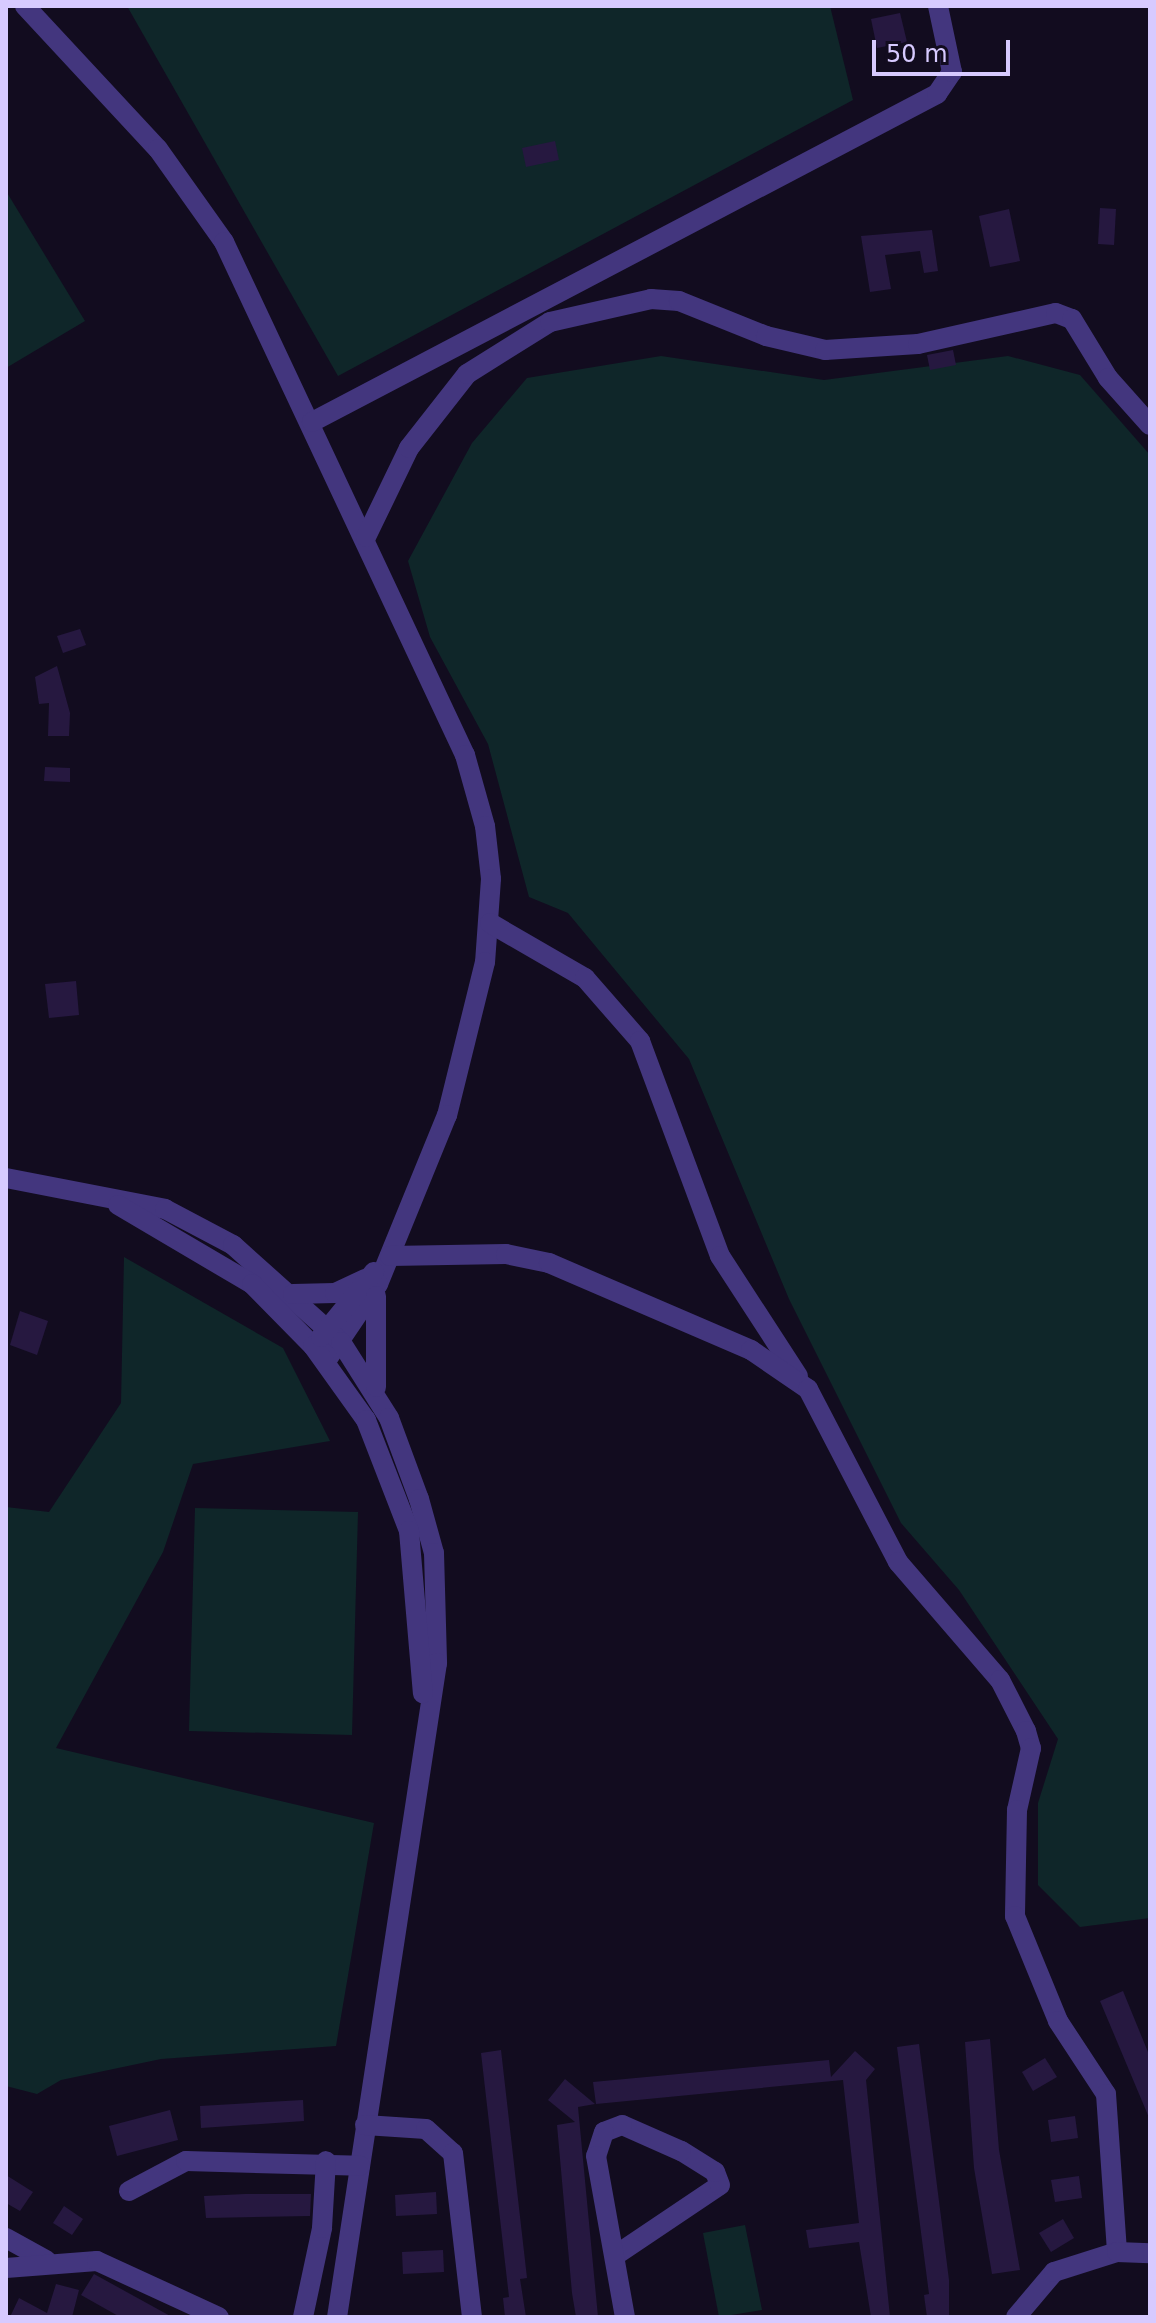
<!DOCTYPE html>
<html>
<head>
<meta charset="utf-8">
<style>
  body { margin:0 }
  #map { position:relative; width:1156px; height:2323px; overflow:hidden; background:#120c1f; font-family:"DejaVu Sans",sans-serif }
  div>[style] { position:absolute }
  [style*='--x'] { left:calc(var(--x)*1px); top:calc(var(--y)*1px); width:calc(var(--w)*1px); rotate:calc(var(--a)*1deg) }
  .green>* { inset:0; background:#0f2629 }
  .building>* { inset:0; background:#261840 }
  .minor>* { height:20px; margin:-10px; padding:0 10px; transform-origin:10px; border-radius:10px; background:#43367e }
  span { translate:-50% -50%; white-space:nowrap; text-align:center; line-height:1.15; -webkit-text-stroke:7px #120c1f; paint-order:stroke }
  .frame { position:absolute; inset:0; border:8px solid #d7caff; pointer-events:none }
  .scale { position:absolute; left:872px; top:40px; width:138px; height:36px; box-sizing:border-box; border:4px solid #d7caff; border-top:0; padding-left:10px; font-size:24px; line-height:28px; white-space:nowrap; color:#d7caff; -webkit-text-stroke:6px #120c1f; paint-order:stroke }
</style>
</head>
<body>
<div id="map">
  <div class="green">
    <i style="clip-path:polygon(127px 6px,830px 6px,853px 100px,338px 376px)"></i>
    <i style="clip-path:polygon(6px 191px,85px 321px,6px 368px)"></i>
    <i style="clip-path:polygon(661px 356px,824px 380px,1008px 356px,1080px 375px,1150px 455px,1150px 1918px,1080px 1927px,1038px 1885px,1038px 1803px,1058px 1739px,959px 1590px,901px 1523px,789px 1299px,689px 1059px,568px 913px,529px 897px,488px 744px,430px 637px,408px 561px,472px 443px,527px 378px)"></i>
    <i style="clip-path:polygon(124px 1257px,283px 1348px,330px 1441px,193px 1464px,163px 1552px,56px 1748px,374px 1823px,336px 2046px,161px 2059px,61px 2080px,37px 2094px,6px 2086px,6px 1507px,49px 1512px,121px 1403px)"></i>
    <i style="clip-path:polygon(195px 1508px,358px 1512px,352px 1735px,189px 1731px)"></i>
    <i style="clip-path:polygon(745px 2225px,762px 2310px,719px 2317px,703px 2233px)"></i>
  </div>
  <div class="building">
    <i style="clip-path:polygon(900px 13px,907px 42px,877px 48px,871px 19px)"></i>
    <i style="clip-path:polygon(555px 141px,559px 160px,526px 167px,522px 148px)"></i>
    <i style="clip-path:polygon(1100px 208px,1116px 209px,1114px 245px,1098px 244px)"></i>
    <i style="clip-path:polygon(1009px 209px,1020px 261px,990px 267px,979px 216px)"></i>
    <i style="clip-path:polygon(932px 230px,938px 271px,924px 273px,920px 251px,885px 255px,891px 289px,870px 292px,861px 236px)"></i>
    <i style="clip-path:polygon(953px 350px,956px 365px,930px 370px,927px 355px)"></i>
    <i style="clip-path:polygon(80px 629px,86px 645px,63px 653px,57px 636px)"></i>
    <i style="clip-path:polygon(57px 666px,70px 713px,69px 736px,48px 736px,49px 703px,39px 704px,35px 677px)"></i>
    <i style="clip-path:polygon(45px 767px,70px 768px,70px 782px,44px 781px)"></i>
    <i style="clip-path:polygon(76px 981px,79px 1015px,49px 1018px,45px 984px)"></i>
    <i style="clip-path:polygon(20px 1311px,48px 1321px,37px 1355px,10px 1345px)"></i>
    <i style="clip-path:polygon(1123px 1991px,1150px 2057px,1150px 2120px,1100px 2001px)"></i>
    <i style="clip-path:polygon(990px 2039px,999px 2150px,1020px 2270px,992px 2274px,974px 2168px,965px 2042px)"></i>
    <i style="clip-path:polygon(919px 2044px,949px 2280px,949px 2317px,927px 2317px,924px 2295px,929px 2294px,897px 2047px)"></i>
    <i style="clip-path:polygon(501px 2050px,527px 2278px,520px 2279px,526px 2317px,505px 2317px,503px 2298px,509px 2297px,481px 2053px)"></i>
    <i style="clip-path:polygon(855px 2051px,875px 2069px,866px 2080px,890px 2317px,871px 2317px,859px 2242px,809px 2248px,806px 2230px,859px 2223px,843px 2080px,596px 2104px,593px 2082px,829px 2060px,831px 2077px)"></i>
    <i style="clip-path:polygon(1045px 2058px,1057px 2077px,1033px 2091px,1022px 2072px)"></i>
    <i style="clip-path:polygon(565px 2079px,595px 2104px,578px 2107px,598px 2317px,576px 2317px,572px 2293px,557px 2125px,575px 2122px,548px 2100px)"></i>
    <i style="clip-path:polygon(303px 2100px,304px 2121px,201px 2128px,200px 2106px)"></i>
    <i style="clip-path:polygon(170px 2110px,178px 2140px,117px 2156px,109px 2126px)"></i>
    <i style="clip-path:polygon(1075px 2116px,1078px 2138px,1051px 2142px,1048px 2120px)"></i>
    <i style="clip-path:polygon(6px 2175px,33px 2192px,20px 2211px,6px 2203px)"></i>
    <i style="clip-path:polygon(1079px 2176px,1082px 2198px,1055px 2202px,1051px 2180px)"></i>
    <i style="clip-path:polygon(436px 2192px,437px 2214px,396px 2216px,395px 2195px)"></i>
    <i style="clip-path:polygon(245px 2194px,311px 2194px,310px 2216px,206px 2218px,204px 2196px)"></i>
    <i style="clip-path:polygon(64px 2206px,83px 2219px,72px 2235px,53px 2223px)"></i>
    <i style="clip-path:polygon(1063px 2219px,1074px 2238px,1051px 2252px,1039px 2233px)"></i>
    <i style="clip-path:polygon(443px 2250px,444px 2272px,403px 2274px,402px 2252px)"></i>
    <i style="clip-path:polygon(94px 2274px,172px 2317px,120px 2317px,81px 2295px)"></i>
    <i style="clip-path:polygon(56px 2284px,79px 2290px,72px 2317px,10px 2317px,19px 2298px,47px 2313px)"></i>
  </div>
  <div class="minor">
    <i style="--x:25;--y:6;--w:195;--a:47.1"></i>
    <i style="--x:158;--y:149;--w:114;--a:54.6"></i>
    <i style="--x:224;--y:242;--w:567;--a:64.84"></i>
    <i style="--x:465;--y:755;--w:74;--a:74.3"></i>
    <i style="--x:485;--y:826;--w:53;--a:83.5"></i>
    <i style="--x:491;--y:879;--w:83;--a:94.1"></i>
    <i style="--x:485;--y:962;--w:158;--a:103.9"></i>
    <i style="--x:447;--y:1115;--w:183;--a:112.2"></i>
    <i style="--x:378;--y:1284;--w:93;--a:124"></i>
    <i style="--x:312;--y:422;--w:706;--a:-27.69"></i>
    <i style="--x:937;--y:94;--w:27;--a:-56"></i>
    <i style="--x:952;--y:72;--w:67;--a:-102"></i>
    <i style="--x:366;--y:537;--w:99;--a:-64.2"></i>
    <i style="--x:409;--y:448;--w:94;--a:-51.9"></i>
    <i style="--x:467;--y:374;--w:98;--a:-32.1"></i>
    <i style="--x:550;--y:322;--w:104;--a:-12.8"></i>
    <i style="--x:651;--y:299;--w:28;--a:4"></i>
    <i style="--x:679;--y:301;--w:94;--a:21.9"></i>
    <i style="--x:766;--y:336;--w:61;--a:13.3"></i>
    <i style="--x:825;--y:350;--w:93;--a:-3.7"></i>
    <i style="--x:918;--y:344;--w:141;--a:-12.7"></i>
    <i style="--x:1056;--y:313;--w:17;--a:21"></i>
    <i style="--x:1072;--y:319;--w:69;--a:58.6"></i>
    <i style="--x:1108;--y:378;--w:63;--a:48.2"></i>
    <i style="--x:490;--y:923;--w:110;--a:30.1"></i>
    <i style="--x:585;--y:978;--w:84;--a:48.9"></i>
    <i style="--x:640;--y:1041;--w:229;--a:69.6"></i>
    <i style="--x:720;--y:1256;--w:143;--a:57"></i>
    <i style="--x:6;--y:1178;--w:162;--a:11"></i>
    <i style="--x:165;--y:1209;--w:77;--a:27.9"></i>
    <i style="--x:233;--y:1245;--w:145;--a:41.9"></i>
    <i style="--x:341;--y:1342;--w:90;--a:57.7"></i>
    <i style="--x:389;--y:1418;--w:86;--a:69.7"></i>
    <i style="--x:419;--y:1499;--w:56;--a:74.5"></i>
    <i style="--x:434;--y:1553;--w:110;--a:88.4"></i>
    <i style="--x:437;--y:1663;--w:662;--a:98.69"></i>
    <i style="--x:118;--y:1205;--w:156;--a:30.5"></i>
    <i style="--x:252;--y:1284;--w:87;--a:45.5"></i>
    <i style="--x:313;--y:1346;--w:91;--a:54.4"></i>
    <i style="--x:366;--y:1420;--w:119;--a:68.8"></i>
    <i style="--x:409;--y:1531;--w:163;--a:85.1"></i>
    <i style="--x:390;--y:1256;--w:116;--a:-1"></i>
    <i style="--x:506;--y:1254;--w:44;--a:11.8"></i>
    <i style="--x:549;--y:1263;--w:220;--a:23.3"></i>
    <i style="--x:751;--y:1350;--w:69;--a:34.4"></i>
    <i style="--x:808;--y:1389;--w:195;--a:62.5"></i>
    <i style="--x:898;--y:1562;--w:156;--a:49.2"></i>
    <i style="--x:1000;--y:1680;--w:57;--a:63"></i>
    <i style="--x:1026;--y:1731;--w:18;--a:74"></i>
    <i style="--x:1031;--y:1748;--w:64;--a:102.7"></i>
    <i style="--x:1017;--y:1810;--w:106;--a:91.1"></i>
    <i style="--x:1015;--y:1916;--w:113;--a:67.7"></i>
    <i style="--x:1058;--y:2021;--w:87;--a:56.7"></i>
    <i style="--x:1106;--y:2094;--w:158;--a:86"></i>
    <i style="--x:293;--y:1294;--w:42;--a:-1.4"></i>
    <i style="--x:335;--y:1293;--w:33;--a:-25"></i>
    <i style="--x:321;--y:1337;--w:84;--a:-50.8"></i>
    <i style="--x:376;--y:1387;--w:91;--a:-90"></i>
    <i style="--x:365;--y:2125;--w:61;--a:3.8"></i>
    <i style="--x:426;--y:2129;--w:36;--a:42"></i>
    <i style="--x:453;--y:2153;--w:165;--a:83.4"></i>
    <i style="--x:129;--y:2191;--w:64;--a:-27.8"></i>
    <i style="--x:186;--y:2161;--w:174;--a:1.6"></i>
    <i style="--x:6;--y:2238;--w:46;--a:28.8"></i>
    <i style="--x:616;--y:2255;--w:125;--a:-33.9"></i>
    <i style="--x:720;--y:2185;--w:14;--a:-111"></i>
    <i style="--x:715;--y:2172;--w:40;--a:-148"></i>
    <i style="--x:681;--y:2151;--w:64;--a:-156.2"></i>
    <i style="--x:622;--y:2125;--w:19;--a:159"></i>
    <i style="--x:604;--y:2132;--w:25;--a:108"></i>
    <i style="--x:596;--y:2156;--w:164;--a:79.8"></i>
    <i style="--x:6;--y:2268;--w:91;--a:-4.4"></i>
    <i style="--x:97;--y:2261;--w:134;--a:24.7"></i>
    <i style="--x:303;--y:2317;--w:91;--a:-77.9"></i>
    <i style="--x:322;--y:2228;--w:67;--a:-86.6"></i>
    <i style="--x:1016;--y:2317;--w:59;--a:-49.8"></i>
    <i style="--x:1054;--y:2272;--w:66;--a:-17.6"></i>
    <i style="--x:1117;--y:2252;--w:33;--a:2"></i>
  </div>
  <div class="frame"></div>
  <div class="scale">50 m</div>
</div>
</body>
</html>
